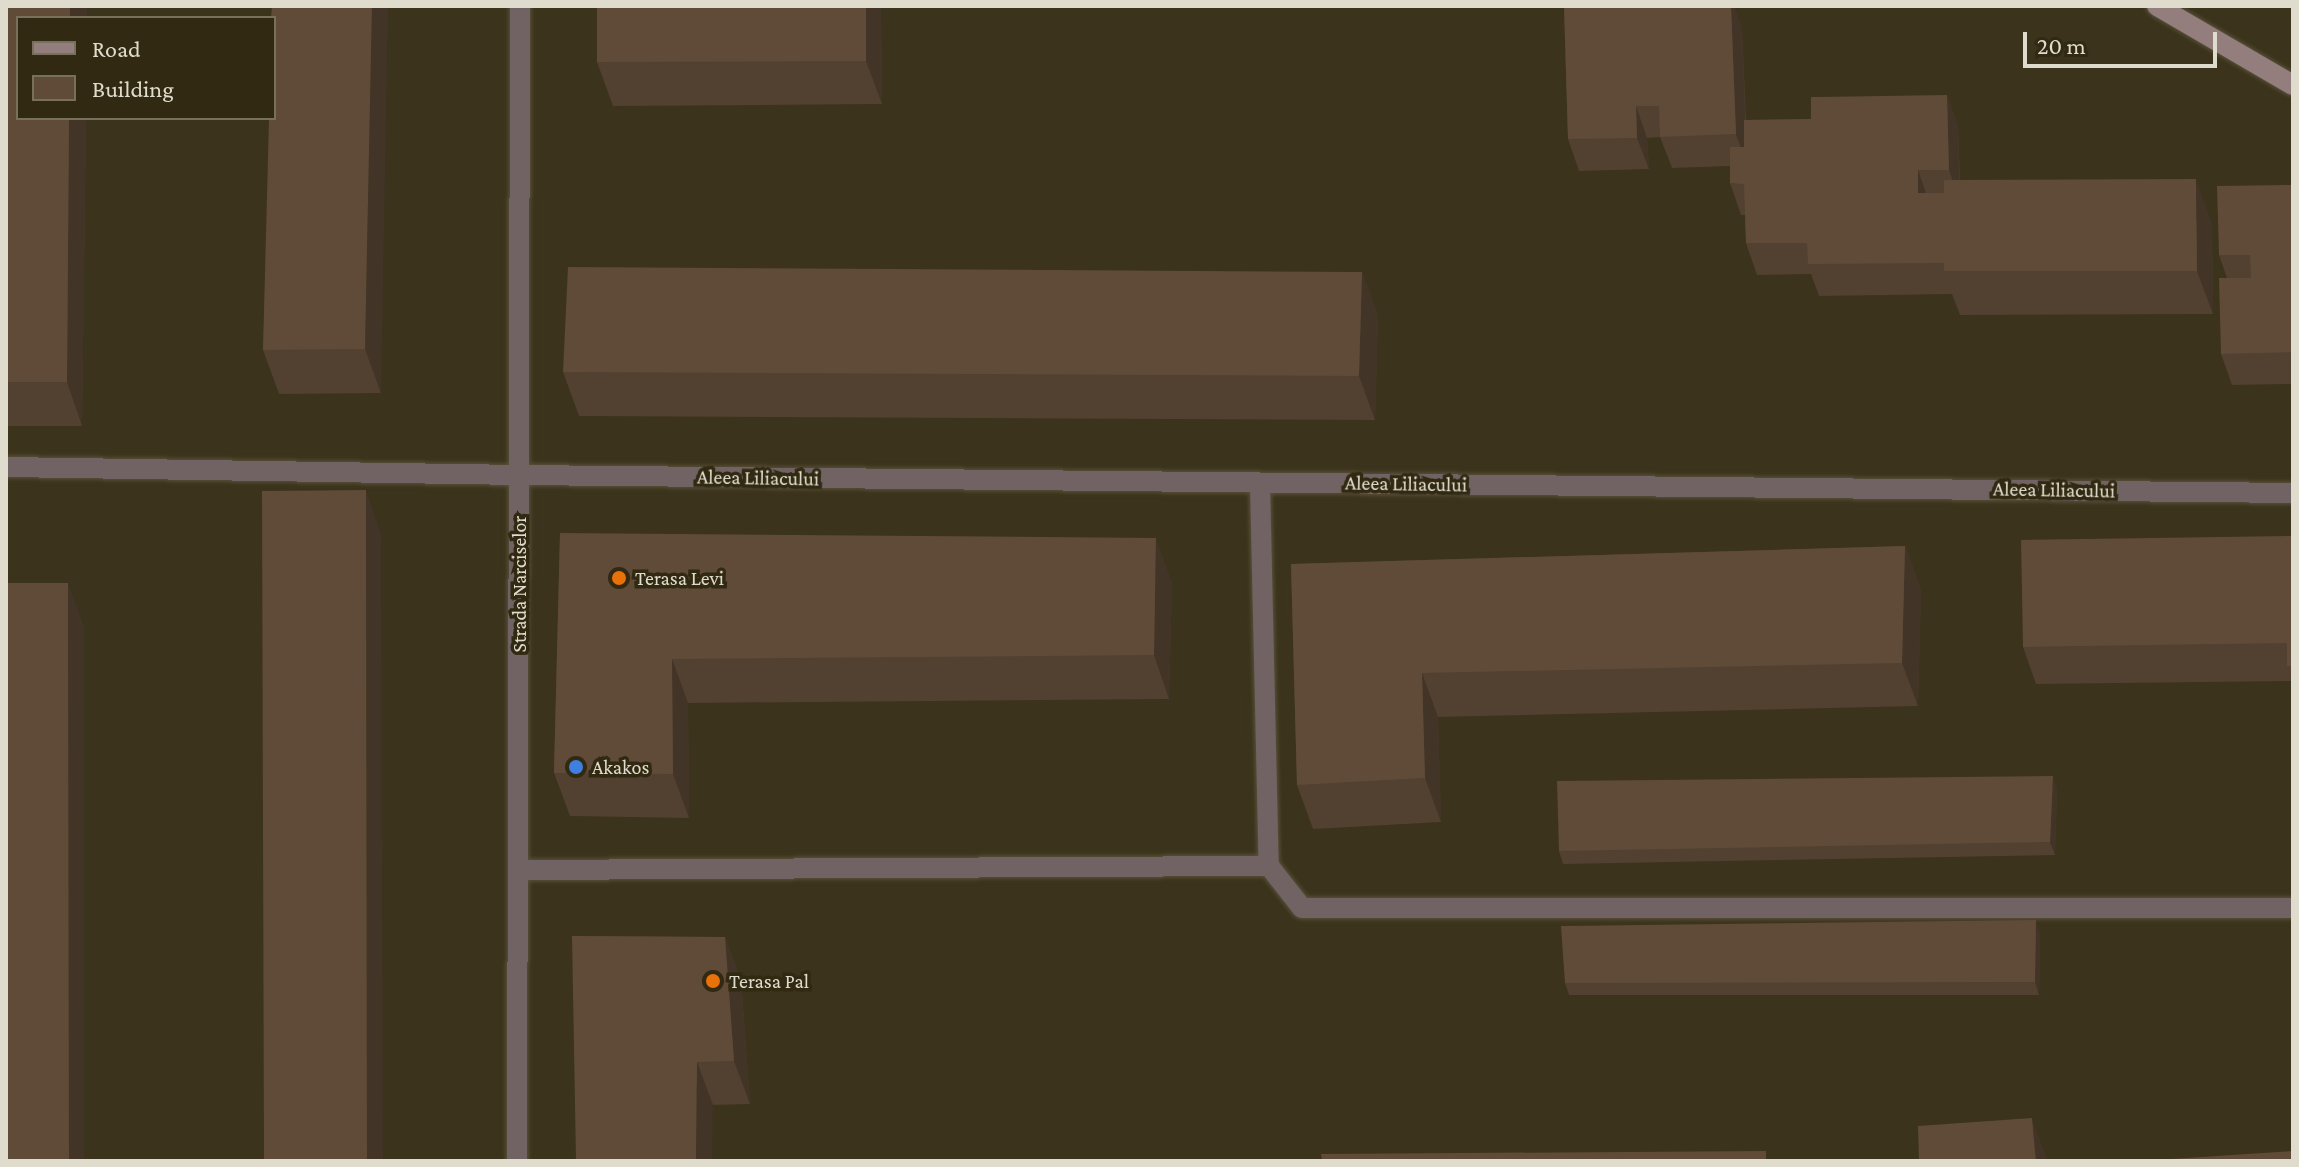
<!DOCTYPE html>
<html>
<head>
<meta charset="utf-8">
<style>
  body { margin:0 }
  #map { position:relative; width:2299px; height:1167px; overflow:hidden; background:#3b331b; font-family:"Crimson Pro",serif }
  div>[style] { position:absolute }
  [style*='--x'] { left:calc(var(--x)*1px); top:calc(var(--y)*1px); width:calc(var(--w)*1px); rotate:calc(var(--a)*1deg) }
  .roads { filter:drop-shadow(0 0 2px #59513b) drop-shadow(0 0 2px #59513b) }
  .service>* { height:20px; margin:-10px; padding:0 10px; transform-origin:10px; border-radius:10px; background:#716363 }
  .minor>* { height:20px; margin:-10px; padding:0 10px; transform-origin:10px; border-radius:10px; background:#716363 }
  .secondary>* { height:20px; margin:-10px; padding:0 10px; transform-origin:10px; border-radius:10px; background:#937d7d }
  .wall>* { inset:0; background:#524030 }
  .shaded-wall>* { inset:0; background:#423427 }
  .building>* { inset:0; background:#5f4b38 }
  .dots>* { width:22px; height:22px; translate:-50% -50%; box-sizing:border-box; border:4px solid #312911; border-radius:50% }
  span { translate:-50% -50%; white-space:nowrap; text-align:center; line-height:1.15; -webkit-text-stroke:7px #312911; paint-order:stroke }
  .street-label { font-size:20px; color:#e0dccd }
  .poi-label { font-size:20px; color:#e0dccd }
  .left { translate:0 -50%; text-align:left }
  .frame { position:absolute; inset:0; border:8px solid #e0dccd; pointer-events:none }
  .legend { position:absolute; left:16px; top:16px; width:260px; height:104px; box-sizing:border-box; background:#312911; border:2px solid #77715c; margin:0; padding:10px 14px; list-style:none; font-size:24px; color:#e0dccd }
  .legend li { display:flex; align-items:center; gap:16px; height:40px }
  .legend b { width:40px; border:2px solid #77715c }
  .scale { position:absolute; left:2023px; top:32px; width:194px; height:36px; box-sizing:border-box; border:4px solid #e0dccd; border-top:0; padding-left:10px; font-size:24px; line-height:28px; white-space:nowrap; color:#e0dccd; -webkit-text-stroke:6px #312911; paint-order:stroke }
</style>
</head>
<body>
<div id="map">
  <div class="roads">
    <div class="service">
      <i style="--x:6;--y:467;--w:513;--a:0.89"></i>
      <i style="--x:1260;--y:483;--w:383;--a:88.7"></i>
      <i style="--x:1269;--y:866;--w:53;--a:51.8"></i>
      <i style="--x:1302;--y:908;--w:991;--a:0"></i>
      <i style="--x:518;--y:870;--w:751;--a:-0.31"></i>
    </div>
    <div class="minor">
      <i style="--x:519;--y:475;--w:1774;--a:0.58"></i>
      <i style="--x:517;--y:1161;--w:1155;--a:-89.85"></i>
    </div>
    <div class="secondary">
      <i style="--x:2157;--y:6;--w:157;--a:30.2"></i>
    </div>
  </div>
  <div class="wall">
    <i style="clip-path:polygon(6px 6px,18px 118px,86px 118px,82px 426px,6px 426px)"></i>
    <i style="clip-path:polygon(1564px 6px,1734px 6px,1742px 29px,1746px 120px,1811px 119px,1947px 95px,1958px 126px,1960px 180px,2212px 223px,2213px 314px,1960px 315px,1952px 294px,1819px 296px,1811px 274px,1757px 275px,1746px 243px,1745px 215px,1741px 215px,1730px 183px,1730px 166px,1672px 168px,1660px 137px,1647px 138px,1649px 169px,1579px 171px,1568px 139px)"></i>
    <i style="clip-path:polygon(881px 8px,882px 104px,613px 106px,597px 62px)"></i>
    <i style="clip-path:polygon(274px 18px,381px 393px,279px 394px,263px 350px)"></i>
    <i style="clip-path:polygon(2293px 185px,2293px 384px,2232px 385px,2221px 354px,2227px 278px,2219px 255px)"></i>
    <i style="clip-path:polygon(1362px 272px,1378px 316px,1375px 420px,579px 416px,563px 372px)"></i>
    <i style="clip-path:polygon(560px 533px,1172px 582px,1169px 699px,688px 703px,689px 818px,570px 816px,554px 773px)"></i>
    <i style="clip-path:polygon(2293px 536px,2293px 682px,2293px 681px,2036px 684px,2023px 647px)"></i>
    <i style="clip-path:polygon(1905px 546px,1921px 590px,1918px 706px,1438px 717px,1441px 822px,1313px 829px,1297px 785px,1291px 564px)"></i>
    <i style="clip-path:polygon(2057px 788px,2055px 855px,1563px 864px,1559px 851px)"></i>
    <i style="clip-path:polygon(2040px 932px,2039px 995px,1569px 995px,1565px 983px)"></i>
    <i style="clip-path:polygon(572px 936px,725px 937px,741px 980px,750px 1104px,713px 1105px)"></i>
  </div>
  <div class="shaded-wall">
    <i style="clip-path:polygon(70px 6px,87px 6px,87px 18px,70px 18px)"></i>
    <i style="clip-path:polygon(372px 6px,388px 6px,381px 393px,365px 349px)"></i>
    <i style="clip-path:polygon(866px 6px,881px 6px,881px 8px,882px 104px,866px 61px)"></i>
    <i style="clip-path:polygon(1731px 6px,1734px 6px,1742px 29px,1747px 166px,1736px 134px)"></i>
    <i style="clip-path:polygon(1947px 95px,1958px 126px,1960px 202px,1949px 170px)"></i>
    <i style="clip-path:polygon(1636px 106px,1647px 138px,1649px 169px,1637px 138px)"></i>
    <i style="clip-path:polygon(69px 118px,86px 118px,82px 426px,67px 382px)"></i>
    <i style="clip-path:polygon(1918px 170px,1929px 202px,1918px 193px)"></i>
    <i style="clip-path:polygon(2196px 179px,2212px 223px,2213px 314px,2197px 271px)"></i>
    <i style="clip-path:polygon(1362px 272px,1378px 316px,1375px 420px,1359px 376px)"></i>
    <i style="clip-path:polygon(366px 490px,381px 534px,383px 1161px,367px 1161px)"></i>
    <i style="clip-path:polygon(1156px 538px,1172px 582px,1169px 699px,1154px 655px)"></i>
    <i style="clip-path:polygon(1905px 546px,1921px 590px,1918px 706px,1902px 663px)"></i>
    <i style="clip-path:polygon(68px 583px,84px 626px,84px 1161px,69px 1161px)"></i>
    <i style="clip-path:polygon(672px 659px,688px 703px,689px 818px,673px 774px)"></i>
    <i style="clip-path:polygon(1422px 673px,1438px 717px,1441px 822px,1425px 778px)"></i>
    <i style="clip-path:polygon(2053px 776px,2057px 788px,2055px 855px,2050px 842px)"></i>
    <i style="clip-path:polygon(2036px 920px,2040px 932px,2039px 995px,2035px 982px)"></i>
    <i style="clip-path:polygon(725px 937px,741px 980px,750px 1104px,734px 1061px)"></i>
    <i style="clip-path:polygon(697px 1062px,713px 1105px,712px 1161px,696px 1161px)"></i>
    <i style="clip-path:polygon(2032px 1118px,2048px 1161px,2036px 1161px)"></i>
  </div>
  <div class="building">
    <i style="clip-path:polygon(6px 6px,70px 6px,70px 18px,18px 18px,18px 118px,69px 118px,67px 382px,6px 382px)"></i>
    <i style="clip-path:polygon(272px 6px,372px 6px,365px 349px,263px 350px,269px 118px,274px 118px,274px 18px,271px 18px)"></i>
    <i style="clip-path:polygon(597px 6px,866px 6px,866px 61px,597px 62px)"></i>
    <i style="clip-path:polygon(1564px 6px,1731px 6px,1736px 134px,1660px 137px,1659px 106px,1636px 106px,1637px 138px,1568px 139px)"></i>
    <i style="clip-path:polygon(1947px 95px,1949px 170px,1918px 170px,1918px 193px,1944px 193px,1944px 263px,1808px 264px,1807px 243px,1746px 243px,1744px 184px,1730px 183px,1730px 147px,1744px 147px,1744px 120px,1811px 119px,1811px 97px)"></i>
    <i style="clip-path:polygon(2196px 179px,2197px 271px,1944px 271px,1944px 180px)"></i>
    <i style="clip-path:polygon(2293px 185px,2293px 352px,2221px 354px,2219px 278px,2251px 278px,2250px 255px,2219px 255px,2217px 186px)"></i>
    <i style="clip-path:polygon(568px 267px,1362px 272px,1359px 376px,563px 372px)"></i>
    <i style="clip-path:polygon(366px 490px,367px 1161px,264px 1161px,262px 491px)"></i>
    <i style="clip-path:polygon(560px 533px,1156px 538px,1154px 655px,672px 659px,673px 774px,554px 773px)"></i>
    <i style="clip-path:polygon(2293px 536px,2293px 666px,2287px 666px,2287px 643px,2023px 647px,2021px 540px)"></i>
    <i style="clip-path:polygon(1905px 546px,1902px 663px,1422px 673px,1425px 778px,1297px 785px,1291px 564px)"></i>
    <i style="clip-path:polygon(6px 583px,68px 583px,69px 1161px,6px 1161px)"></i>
    <i style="clip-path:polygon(2053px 776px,2050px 842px,1559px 851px,1557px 781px)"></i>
    <i style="clip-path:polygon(2036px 920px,2035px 982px,1565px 983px,1561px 926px)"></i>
    <i style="clip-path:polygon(572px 936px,725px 937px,734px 1061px,697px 1062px,696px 1161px,576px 1161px)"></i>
    <i style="clip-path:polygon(2032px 1118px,2036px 1161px,1919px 1161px,1918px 1126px)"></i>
    <i style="clip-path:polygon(1766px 1151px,1766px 1161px,1322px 1161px,1321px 1154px)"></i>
    <i style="clip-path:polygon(2293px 1151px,2293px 1161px,2141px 1161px)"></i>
  </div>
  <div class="dots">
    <i style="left:619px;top:578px;background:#e8710a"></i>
    <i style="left:576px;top:767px;background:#3f7fe0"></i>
    <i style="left:713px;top:981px;background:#e8710a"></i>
  </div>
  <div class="street-label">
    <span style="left:758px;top:478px;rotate:1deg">Aleea Liliacului</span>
    <span style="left:1406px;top:484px;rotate:1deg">Aleea Liliacului</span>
    <span style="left:2054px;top:490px;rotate:1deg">Aleea Liliacului</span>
    <span style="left:519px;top:584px;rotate:-90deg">Strada Narciselor</span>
  </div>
  <div class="poi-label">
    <span class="left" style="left:635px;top:578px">Terasa Levi</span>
    <span class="left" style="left:592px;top:767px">Akakos</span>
    <span class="left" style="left:729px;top:981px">Terasa Pal</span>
  </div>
  <div class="frame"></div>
  <ul class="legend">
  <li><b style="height:10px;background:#937d7d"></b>Road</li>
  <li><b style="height:22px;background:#5f4b38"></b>Building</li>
  </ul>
  <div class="scale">20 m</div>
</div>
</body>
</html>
